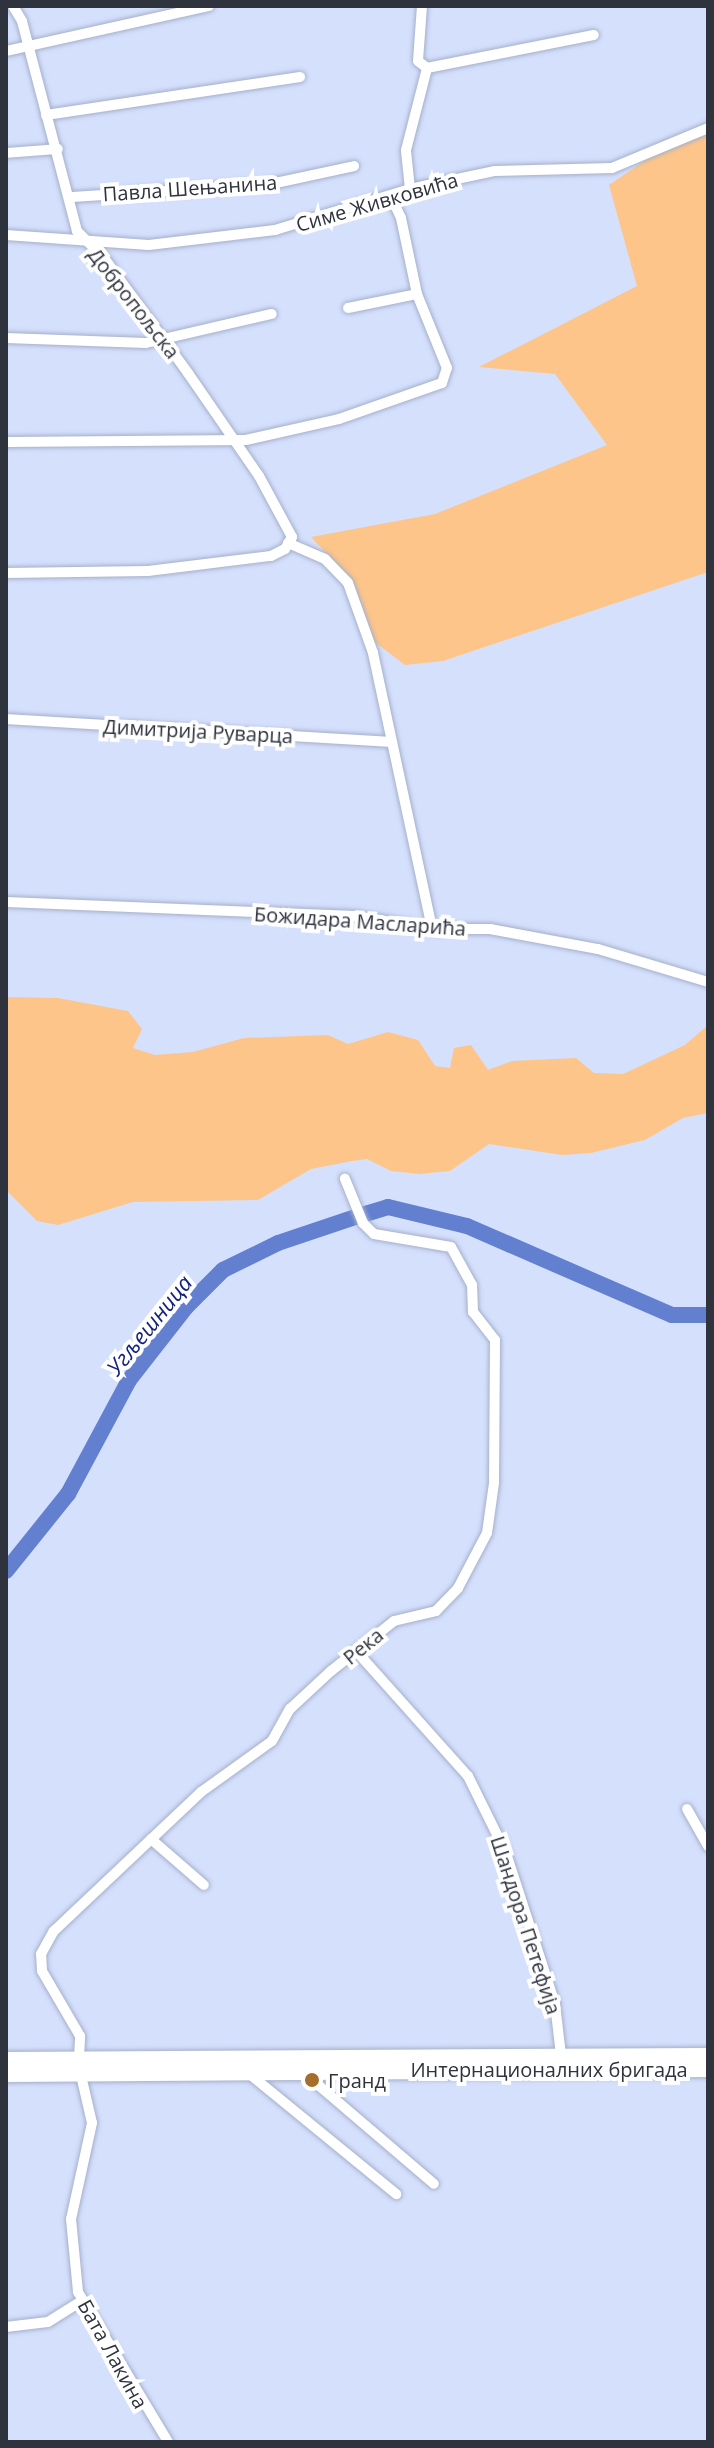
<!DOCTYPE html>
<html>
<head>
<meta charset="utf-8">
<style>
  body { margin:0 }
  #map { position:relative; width:714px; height:2448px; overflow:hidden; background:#d5e0fd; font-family:"Open Sans",sans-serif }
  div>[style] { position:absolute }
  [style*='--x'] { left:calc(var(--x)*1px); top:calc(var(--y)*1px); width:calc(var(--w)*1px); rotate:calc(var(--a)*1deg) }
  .green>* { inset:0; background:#fdc589 }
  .river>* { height:16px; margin:-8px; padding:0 8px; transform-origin:8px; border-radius:8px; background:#627fd0 }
  .roads { filter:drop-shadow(0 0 2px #a5b0cb) drop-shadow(0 0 2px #a5b0cb) }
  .minor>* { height:10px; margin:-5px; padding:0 5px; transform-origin:5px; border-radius:5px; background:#fff }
  .primary>* { height:16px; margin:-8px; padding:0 8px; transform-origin:8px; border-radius:8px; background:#fff }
  .dots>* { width:22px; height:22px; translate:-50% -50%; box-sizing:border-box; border:4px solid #fff; border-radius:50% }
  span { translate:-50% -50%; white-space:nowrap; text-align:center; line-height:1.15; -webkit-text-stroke:8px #fff; paint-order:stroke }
  .street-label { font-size:20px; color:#2e333d }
  .poi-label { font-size:20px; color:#2e333d }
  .left { translate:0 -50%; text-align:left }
  .water-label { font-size:22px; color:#132281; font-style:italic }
  .frame { position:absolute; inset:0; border:8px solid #2e333d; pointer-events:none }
</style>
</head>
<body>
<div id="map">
  <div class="green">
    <i style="clip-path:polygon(708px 135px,708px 572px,443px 661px,405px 665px,368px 637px,350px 578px,311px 537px,435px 514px,607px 445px,555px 374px,479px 367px,637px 286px,609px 185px,665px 147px)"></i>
    <i style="clip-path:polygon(6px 997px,58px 998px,128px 1011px,142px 1029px,133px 1048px,155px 1055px,193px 1052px,244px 1038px,328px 1035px,348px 1044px,388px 1032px,418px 1040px,435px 1066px,450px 1068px,454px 1048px,471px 1045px,488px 1070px,512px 1061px,576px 1058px,594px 1073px,623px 1074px,685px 1045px,708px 1025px,708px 1113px,683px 1118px,645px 1140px,591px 1153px,562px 1155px,489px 1144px,450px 1171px,419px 1174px,391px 1171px,367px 1159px,352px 1161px,311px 1169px,258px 1200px,133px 1202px,58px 1225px,37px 1221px,6px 1190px)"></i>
  </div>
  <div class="river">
    <i style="--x:362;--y:1215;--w:27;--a:-17"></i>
    <i style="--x:388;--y:1207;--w:81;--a:13.5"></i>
    <i style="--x:467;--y:1226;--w:223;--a:23.5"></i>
    <i style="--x:672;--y:1315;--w:36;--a:0"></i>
    <i style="--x:6;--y:1571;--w:99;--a:-51.2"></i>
    <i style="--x:68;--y:1494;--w:129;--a:-61.8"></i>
    <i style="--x:129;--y:1380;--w:93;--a:-52"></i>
    <i style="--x:186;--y:1307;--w:52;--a:-45"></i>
    <i style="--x:223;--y:1270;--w:61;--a:-26.1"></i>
    <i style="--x:278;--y:1243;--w:84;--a:-18.6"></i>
  </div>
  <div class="roads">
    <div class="minor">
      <i style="--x:422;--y:6;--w:55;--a:94.2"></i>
      <i style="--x:418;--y:61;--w:11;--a:38"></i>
      <i style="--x:6;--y:51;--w:208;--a:-12.5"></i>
      <i style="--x:427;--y:68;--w:170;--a:-11.2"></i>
      <i style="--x:46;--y:115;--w:257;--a:-8.5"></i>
      <i style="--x:6;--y:153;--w:52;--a:-4.4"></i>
      <i style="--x:410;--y:189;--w:39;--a:-96"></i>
      <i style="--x:406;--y:150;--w:85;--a:-75.6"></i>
      <i style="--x:72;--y:197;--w:199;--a:-3.7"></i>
      <i style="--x:271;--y:184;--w:85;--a:-12.2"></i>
      <i style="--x:6;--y:235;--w:143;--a:4"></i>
      <i style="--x:149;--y:245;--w:127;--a:-6.8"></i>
      <i style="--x:275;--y:230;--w:141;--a:-16.9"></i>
      <i style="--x:410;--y:189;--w:87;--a:-12"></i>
      <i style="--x:495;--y:171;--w:117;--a:-1.5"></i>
      <i style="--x:612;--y:168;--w:104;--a:-22.6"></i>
      <i style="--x:348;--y:308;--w:70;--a:-11.5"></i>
      <i style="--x:6;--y:338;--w:140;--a:2"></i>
      <i style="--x:146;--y:343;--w:129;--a:-13"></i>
      <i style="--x:6;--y:442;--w:240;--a:-0.5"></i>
      <i style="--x:246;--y:440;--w:95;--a:-12.7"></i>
      <i style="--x:339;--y:419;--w:109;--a:-19.3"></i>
      <i style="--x:442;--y:383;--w:16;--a:-72"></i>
      <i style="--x:447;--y:368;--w:80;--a:-112.1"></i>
      <i style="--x:417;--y:294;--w:78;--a:-101.9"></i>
      <i style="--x:401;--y:218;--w:23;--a:-115"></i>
      <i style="--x:288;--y:543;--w:40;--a:23.4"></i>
      <i style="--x:325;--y:559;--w:33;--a:46"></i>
      <i style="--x:348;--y:583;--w:74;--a:70.3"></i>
      <i style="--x:373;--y:653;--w:282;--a:77.9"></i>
      <i style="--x:6;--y:573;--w:142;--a:-0.8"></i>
      <i style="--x:148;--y:571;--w:124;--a:-7"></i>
      <i style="--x:271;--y:556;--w:16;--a:-27"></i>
      <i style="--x:285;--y:549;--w:14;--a:-60"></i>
      <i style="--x:292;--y:537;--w:69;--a:-118.4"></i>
      <i style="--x:259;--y:476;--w:125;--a:-124.6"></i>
      <i style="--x:188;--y:373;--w:141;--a:-126.1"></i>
      <i style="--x:105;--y:259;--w:40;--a:-135"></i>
      <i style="--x:77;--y:231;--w:217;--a:-104.7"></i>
      <i style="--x:22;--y:21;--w:17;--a:-121"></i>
      <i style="--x:6;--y:719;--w:386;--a:3.4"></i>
      <i style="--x:6;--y:902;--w:349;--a:2.3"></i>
      <i style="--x:355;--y:916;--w:78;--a:9.6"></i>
      <i style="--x:432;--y:929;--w:58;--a:0"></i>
      <i style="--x:490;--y:929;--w:110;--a:10.5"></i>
      <i style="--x:598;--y:949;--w:115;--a:16.7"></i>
      <i style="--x:357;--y:1652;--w:166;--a:48.2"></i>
      <i style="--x:468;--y:1776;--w:86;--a:63.7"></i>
      <i style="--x:506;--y:1853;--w:159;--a:72"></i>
      <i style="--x:555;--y:2004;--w:51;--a:83.3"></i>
      <i style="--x:687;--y:1809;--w:43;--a:60.4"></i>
      <i style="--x:151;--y:1839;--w:70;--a:41"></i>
      <i style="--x:79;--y:2058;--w:22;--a:-87"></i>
      <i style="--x:80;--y:2036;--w:75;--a:-120.3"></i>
      <i style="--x:42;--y:1971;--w:17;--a:-93"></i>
      <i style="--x:41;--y:1954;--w:26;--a:-61"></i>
      <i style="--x:54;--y:1931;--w:202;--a:-43.4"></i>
      <i style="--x:201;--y:1792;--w:87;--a:-35.7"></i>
      <i style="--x:272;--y:1741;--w:37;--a:-61"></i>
      <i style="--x:290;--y:1709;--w:56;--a:-42.8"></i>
      <i style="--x:331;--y:1671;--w:80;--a:-38.4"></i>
      <i style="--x:394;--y:1621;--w:43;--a:-13.4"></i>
      <i style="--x:436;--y:1611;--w:32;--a:-46"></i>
      <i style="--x:458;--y:1588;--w:62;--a:-62.2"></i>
      <i style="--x:487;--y:1533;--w:50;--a:-82"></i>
      <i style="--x:494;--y:1483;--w:143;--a:-89.6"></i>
      <i style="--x:495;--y:1340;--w:36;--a:-128"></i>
      <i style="--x:473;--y:1312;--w:27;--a:-92"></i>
      <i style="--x:472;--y:1285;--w:43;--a:-118.9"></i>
      <i style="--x:451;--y:1247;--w:78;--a:-170.4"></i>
      <i style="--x:374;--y:1234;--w:16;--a:-135"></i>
      <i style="--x:363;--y:1223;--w:48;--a:-112.2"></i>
      <i style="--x:80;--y:2071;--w:53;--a:77"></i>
      <i style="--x:92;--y:2123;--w:98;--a:102.3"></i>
      <i style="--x:71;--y:2219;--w:73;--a:84.5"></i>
      <i style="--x:78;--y:2292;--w:175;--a:59"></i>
      <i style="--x:247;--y:2072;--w:193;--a:39.3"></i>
      <i style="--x:303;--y:2072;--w:172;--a:40.5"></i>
      <i style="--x:6;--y:2327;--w:42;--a:-6.8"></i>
      <i style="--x:48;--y:2322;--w:39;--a:-32"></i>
    </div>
    <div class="primary">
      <i style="--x:6;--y:2060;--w:702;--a:-0.33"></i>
      <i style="--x:6;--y:2074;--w:702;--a:-0.41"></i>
    </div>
  </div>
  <div class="dots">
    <i style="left:312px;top:2080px;background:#a56e2a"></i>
  </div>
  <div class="street-label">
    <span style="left:190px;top:188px;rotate:-4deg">Павла Шењанина</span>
    <span style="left:377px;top:202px;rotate:-16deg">Симе Живковића</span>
    <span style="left:134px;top:303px;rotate:52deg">Добропољска</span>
    <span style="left:198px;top:731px;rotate:3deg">Димитрија Руварца</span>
    <span style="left:360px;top:921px;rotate:4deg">Божидара Масларића</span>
    <span style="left:363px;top:1646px;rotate:-39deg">Река</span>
    <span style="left:526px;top:1925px;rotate:72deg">Шандора Петефија</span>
    <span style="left:549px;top:2069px">Интернационалних бригада</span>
    <span style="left:113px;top:2354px;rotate:61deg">Бата Лакина</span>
  </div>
  <div class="poi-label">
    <span class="left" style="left:328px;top:2080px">Гранд</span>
  </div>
  <div class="water-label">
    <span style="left:149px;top:1325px;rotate:-51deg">Угљешница</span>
  </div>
  <div class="frame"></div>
</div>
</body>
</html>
